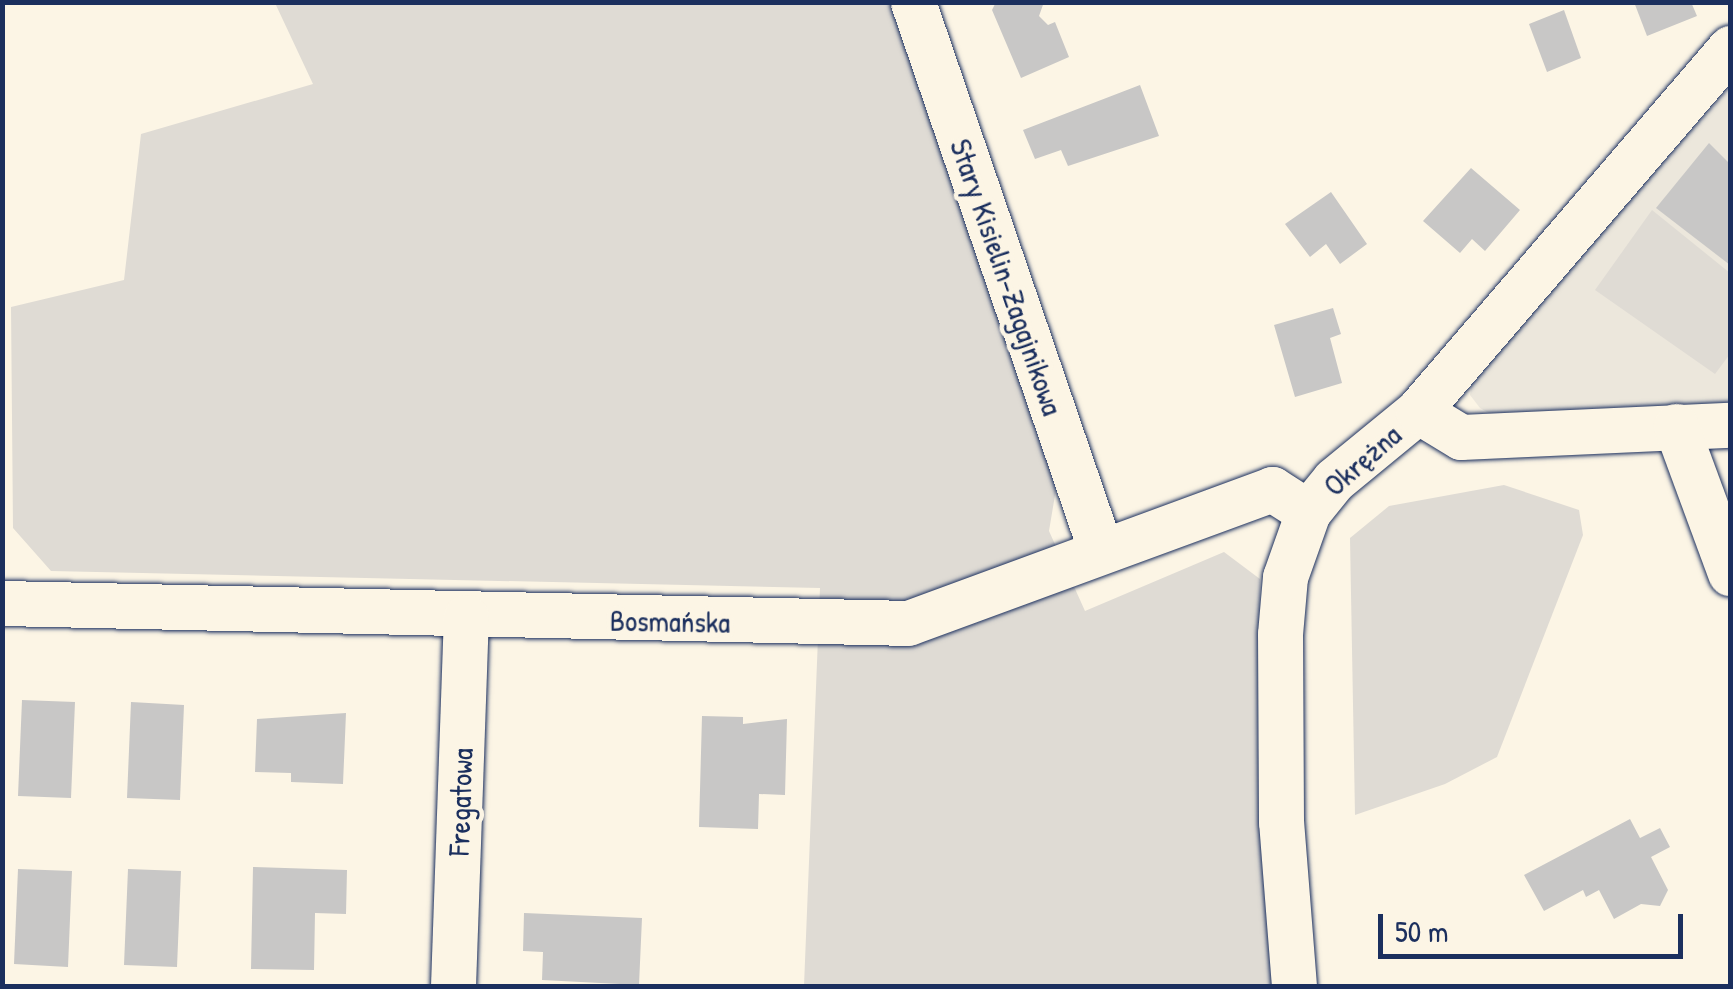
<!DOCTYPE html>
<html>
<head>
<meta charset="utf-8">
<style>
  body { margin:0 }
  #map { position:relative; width:1733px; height:989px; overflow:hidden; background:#fcf5e5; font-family:"Patrick Hand",sans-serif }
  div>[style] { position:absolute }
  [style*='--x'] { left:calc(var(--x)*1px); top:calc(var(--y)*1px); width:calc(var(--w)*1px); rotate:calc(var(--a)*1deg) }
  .built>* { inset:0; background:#ece7dc }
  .green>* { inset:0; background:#dfdbd4 }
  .building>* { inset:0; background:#c8c7c6 }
  .roads { filter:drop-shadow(0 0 2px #1b2f5e) drop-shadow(0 0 2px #1b2f5e) }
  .minor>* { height:45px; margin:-22.5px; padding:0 22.5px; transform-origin:22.5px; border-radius:22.5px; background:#fcf5e5 }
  span { translate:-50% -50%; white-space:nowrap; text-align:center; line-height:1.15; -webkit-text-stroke:9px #fcf5e5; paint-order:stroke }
  .street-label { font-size:30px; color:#1b2f5e }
  .frame { position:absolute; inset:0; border:5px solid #1b2f5e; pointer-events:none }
  .scale { position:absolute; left:1378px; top:914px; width:305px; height:45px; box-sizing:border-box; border:5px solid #1b2f5e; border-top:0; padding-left:12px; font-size:30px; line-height:35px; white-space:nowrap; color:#1b2f5e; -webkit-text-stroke:8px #fcf5e5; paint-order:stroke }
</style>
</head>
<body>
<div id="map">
  <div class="built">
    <i style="clip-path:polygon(1730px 87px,1730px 411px,1494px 416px,1480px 408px,1470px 395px,1473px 377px)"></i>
  </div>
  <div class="green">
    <i style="clip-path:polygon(275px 3px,897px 3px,1059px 471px,1049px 531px,1085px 611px,1224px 552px,1260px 579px,1258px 747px,1277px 986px,804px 986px,820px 588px,51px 571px,13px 528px,11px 307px,124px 280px,141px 134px,313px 84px)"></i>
    <i style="clip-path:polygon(1652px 210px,1730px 273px,1730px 354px,1715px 374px,1595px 290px)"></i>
    <i style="clip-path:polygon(1504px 485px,1579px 510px,1583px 535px,1497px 757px,1445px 784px,1355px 815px,1350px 538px,1389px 506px)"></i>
  </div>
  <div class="building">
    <i style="clip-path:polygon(996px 2px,1044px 2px,1039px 16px,1048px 25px,1055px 22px,1069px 57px,1021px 78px,992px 10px)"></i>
    <i style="clip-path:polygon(1634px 2px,1691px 2px,1697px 16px,1647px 36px)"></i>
    <i style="clip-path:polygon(1564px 10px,1581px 58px,1547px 72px,1529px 24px)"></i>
    <i style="clip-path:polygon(1140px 85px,1159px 136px,1068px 166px,1061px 150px,1035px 159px,1023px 130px)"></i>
    <i style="clip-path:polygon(1709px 143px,1730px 164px,1730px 265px,1656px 208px)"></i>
    <i style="clip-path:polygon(1471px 168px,1520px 210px,1485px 251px,1472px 239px,1460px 253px,1423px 221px)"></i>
    <i style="clip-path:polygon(1331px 192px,1367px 244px,1340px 264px,1326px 244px,1310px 257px,1285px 224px)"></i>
    <i style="clip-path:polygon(1333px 308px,1341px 334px,1330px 338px,1342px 383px,1295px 397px,1274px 325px)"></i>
    <i style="clip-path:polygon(22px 700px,75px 702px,71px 798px,18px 796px)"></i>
    <i style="clip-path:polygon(131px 702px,184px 705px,180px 800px,127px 798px)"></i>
    <i style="clip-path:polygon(346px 713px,343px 784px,291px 782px,291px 773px,255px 772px,257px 719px)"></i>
    <i style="clip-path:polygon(702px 716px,743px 717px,743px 724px,787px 719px,785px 795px,759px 794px,758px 829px,699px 827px)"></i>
    <i style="clip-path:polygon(1630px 819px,1640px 838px,1660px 828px,1670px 847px,1651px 857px,1668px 890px,1660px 906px,1641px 904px,1614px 919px,1599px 890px,1586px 897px,1583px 890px,1544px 911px,1524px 875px)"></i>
    <i style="clip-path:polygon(253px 867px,347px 870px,346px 914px,315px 913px,314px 970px,251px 969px)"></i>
    <i style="clip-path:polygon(18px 869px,72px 871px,68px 967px,14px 964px)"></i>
    <i style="clip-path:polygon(128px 869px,181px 871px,177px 967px,124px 965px)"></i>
    <i style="clip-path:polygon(524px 913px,642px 918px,639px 985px,542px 980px,543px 952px,523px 951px)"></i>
  </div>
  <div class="roads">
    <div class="minor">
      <i style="--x:913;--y:2;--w:580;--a:71.1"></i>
      <i style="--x:1418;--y:411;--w:50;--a:31.2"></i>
      <i style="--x:1461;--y:437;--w:269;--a:-2.6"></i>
      <i style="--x:1676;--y:426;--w:157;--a:69.8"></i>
      <i style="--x:2;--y:603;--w:906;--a:1.26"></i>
      <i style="--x:908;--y:623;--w:388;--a:-20.2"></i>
      <i style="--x:1272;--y:489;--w:43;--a:32.6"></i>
      <i style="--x:453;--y:986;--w:369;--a:-88"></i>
      <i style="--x:1294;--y:986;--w:165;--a:-94.5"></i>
      <i style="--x:1281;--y:822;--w:188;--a:-90.3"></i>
      <i style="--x:1280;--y:634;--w:57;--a:-85"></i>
      <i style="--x:1285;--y:577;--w:69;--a:-70.5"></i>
      <i style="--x:1308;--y:512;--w:41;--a:-50.9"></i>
      <i style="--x:1334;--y:480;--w:109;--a:-39.4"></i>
      <i style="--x:1418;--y:411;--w:479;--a:-49.3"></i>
    </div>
  </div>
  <div class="street-label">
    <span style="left:1007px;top:277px;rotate:71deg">Stary Kisielin-Zagajnikowa</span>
    <span style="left:1362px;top:460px;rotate:-41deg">Okrężna</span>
    <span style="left:670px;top:621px;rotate:1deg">Bosmańska</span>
    <span style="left:460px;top:802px;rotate:-88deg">Fregatowa</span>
  </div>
  <div class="frame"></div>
  <div class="scale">50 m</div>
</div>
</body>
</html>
